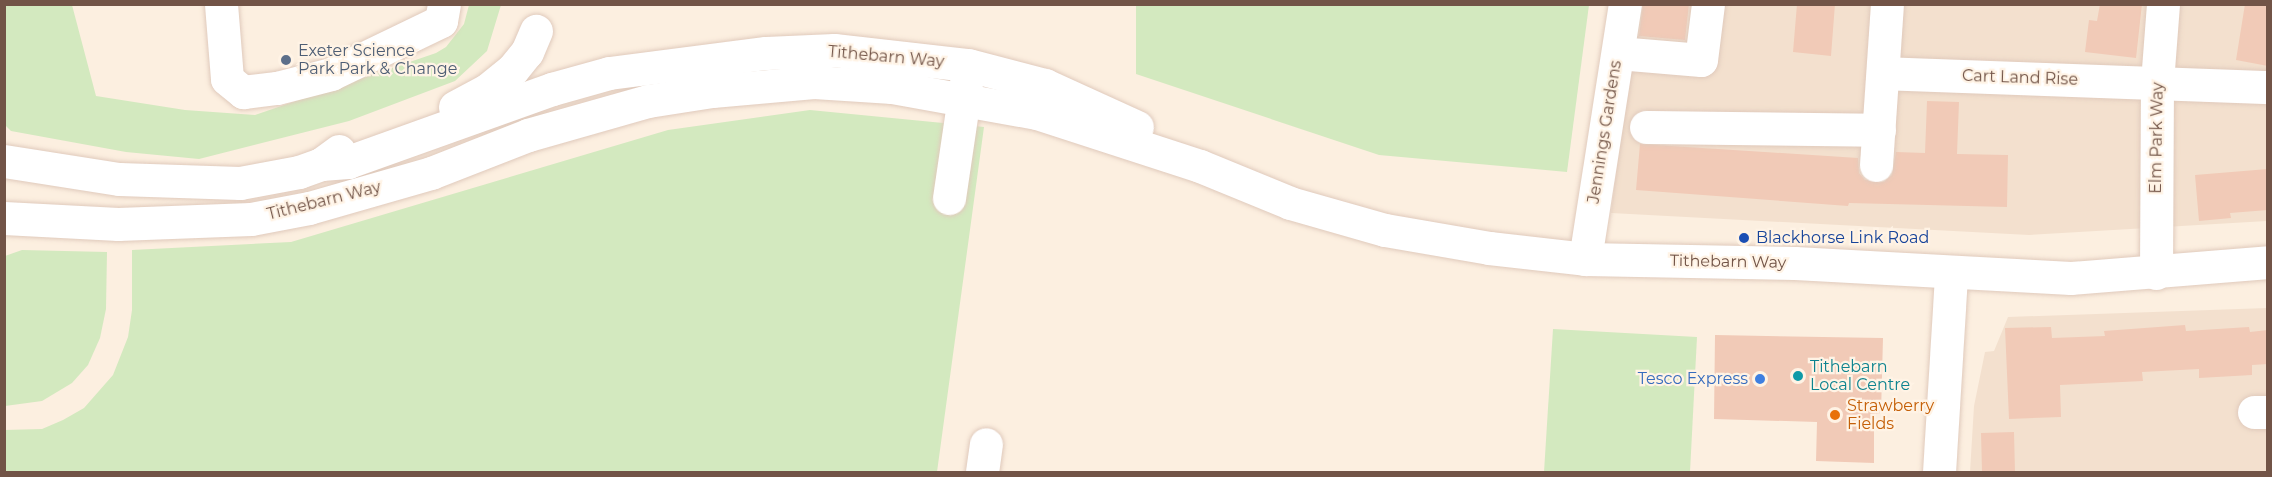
<!DOCTYPE html>
<html>
<head>
<meta charset="utf-8">
<style>
  body { margin:0 }
  #map { position:relative; width:2272px; height:477px; overflow:hidden; background:#fcefe0; font-family:Montserrat,sans-serif }
  div>[style] { position:absolute }
  [style*='--x'] { left:calc(var(--x)*1px); top:calc(var(--y)*1px); width:calc(var(--w)*1px); rotate:calc(var(--a)*1deg) }
  .residential>* { inset:0; background:#f3e0ce }
  .green>* { inset:0; background:#d3e9bf }
  .building>* { inset:0; background:#f1cab7 }
  .roads { filter:drop-shadow(0 0 2px #e0cabc) drop-shadow(0 0 2px #e0cabc) }
  .minor>* { height:33px; margin:-16.5px; padding:0 16.5px; transform-origin:16.5px; border-radius:16.5px; background:#fff }
  .dots>* { width:16px; height:16px; translate:-50% -50%; box-sizing:border-box; border:3px solid #fff3e5; border-radius:50% }
  span { translate:-50% -50%; white-space:nowrap; text-align:center; line-height:1.15; -webkit-text-stroke:4.5px #fff3e5; paint-order:stroke }
  .service-label { font-size:16px; color:#4e5e75 }
  .left { translate:0 -50%; text-align:left }
  .street-label { font-size:16px; color:#725447 }
  .transit-label { font-size:16px; color:#164399 }
  .culture-label { font-size:16px; color:#0d838f }
  .shop-label { font-size:16px; color:#366cbe }
  .right { translate:-100% -50%; text-align:right }
  .food-label { font-size:16px; color:#c56008 }
  .frame { position:absolute; inset:0; border:6px solid #725447; pointer-events:none }
</style>
</head>
<body>
<div id="map">
  <div class="residential">
    <i style="clip-path:polygon(1637px 5px,2267px 5px,2267px 221px,2029px 235px,1611px 213px)"></i>
    <i style="clip-path:polygon(2267px 308px,2267px 472px,1970px 472px,1974px 406px,1985px 352px,1994px 351px,2008px 317px)"></i>
  </div>
  <div class="green">
    <i style="clip-path:polygon(4px 5px,72px 5px,96px 96px,185px 110px,255px 115px,436px 53px,446px 47px,464px 24px,469px 5px,501px 5px,487px 51px,455px 81px,349px 121px,199px 159px,126px 152px,11px 131px,5px 125px)"></i>
    <i style="clip-path:polygon(1136px 5px,1589px 5px,1567px 172px,1379px 155px,1136px 74px)"></i>
    <i style="clip-path:polygon(810px 110px,984px 127px,937px 472px,5px 472px,4px 430px,42px 429px,63px 420px,84px 408px,113px 375px,128px 337px,132px 310px,132px 250px,291px 242px,668px 130px)"></i>
    <i style="clip-path:polygon(22px 250px,107px 252px,106px 309px,100px 338px,88px 365px,72px 383px,42px 401px,5px 406px,5px 256px)"></i>
    <i style="clip-path:polygon(1553px 329px,1697px 337px,1690px 472px,1544px 472px)"></i>
  </div>
  <div class="building">
    <i style="clip-path:polygon(1643px 4px,1689px 4px,1685px 40px,1639px 36px)"></i>
    <i style="clip-path:polygon(1797px 4px,1835px 4px,1831px 56px,1793px 52px)"></i>
    <i style="clip-path:polygon(2100px 4px,2142px 4px,2136px 58px,2085px 52px,2089px 20px,2097px 21px)"></i>
    <i style="clip-path:polygon(2245px 4px,2268px 4px,2268px 66px,2236px 60px)"></i>
    <i style="clip-path:polygon(1927px 101px,1959px 102px,1957px 154px,2008px 155px,2007px 207px,1849px 203px,1848px 206px,1636px 190px,1640px 144px,1858px 158px,1859px 173px,1865px 180px,1884px 182px,1892px 175px,1896px 152px,1925px 153px)"></i>
    <i style="clip-path:polygon(2268px 169px,2268px 210px,2230px 213px,2231px 218px,2199px 221px,2195px 175px)"></i>
    <i style="clip-path:polygon(2185px 325px,2186px 331px,2249px 327px,2250px 332px,2268px 330px,2268px 364px,2252px 365px,2252px 375px,2199px 378px,2199px 369px,2142px 372px,2143px 381px,2060px 385px,2061px 417px,2009px 419px,2005px 328px,2051px 327px,2052px 338px,2105px 336px,2104px 331px)"></i>
    <i style="clip-path:polygon(1715px 335px,1883px 338px,1881px 413px,1874px 414px,1874px 463px,1816px 461px,1817px 422px,1714px 419px)"></i>
    <i style="clip-path:polygon(2014px 432px,2015px 472px,1982px 472px,1981px 433px)"></i>
  </div>
  <div class="roads">
    <div class="minor">
      <i style="--x:221;--y:4;--w:75;--a:85.4"></i>
      <i style="--x:227;--y:79;--w:21;--a:39"></i>
      <i style="--x:243;--y:92;--w:34;--a:-7"></i>
      <i style="--x:277;--y:88;--w:56;--a:-14.5"></i>
      <i style="--x:331;--y:74;--w:122;--a:-25.7"></i>
      <i style="--x:441;--y:21;--w:17;--a:-80"></i>
      <i style="--x:1618;--y:53;--w:83;--a:4.8"></i>
      <i style="--x:1701;--y:60;--w:56;--a:-82.9"></i>
      <i style="--x:1883;--y:73;--w:385;--a:2.1"></i>
      <i style="--x:455;--y:107;--w:36;--a:-28"></i>
      <i style="--x:487;--y:90;--w:33;--a:-39"></i>
      <i style="--x:513;--y:69;--w:22;--a:-51"></i>
      <i style="--x:527;--y:52;--w:23;--a:-67"></i>
      <i style="--x:1646;--y:127;--w:233;--a:0.7"></i>
      <i style="--x:4;--y:161;--w:116;--a:8.9"></i>
      <i style="--x:119;--y:179;--w:121;--a:1.9"></i>
      <i style="--x:240;--y:183;--w:60;--a:-10.6"></i>
      <i style="--x:299;--y:172;--w:23;--a:-20"></i>
      <i style="--x:321;--y:164;--w:22;--a:-36"></i>
      <i style="--x:321;--y:164;--w:27;--a:-4"></i>
      <i style="--x:348;--y:162;--w:217;--a:-19.7"></i>
      <i style="--x:552;--y:89;--w:59;--a:-15.7"></i>
      <i style="--x:609;--y:73;--w:158;--a:-7.3"></i>
      <i style="--x:766;--y:53;--w:68;--a:-2.5"></i>
      <i style="--x:834;--y:50;--w:135;--a:6.4"></i>
      <i style="--x:968;--y:65;--w:80;--a:14.6"></i>
      <i style="--x:1045;--y:85;--w:101;--a:24.5"></i>
      <i style="--x:1876;--y:165;--w:161;--a:-86.1"></i>
      <i style="--x:949;--y:198;--w:123;--a:-81.6"></i>
      <i style="--x:4;--y:218;--w:114;--a:3"></i>
      <i style="--x:118;--y:224;--w:133;--a:-2.2"></i>
      <i style="--x:251;--y:219;--w:59;--a:-10.7"></i>
      <i style="--x:309;--y:208;--w:127;--a:-16"></i>
      <i style="--x:431;--y:173;--w:104;--a:-21.4"></i>
      <i style="--x:528;--y:135;--w:125;--a:-15.8"></i>
      <i style="--x:648;--y:101;--w:65;--a:-8.9"></i>
      <i style="--x:712;--y:91;--w:102;--a:-5"></i>
      <i style="--x:814;--y:82;--w:78;--a:3.7"></i>
      <i style="--x:892;--y:87;--w:147;--a:10.2"></i>
      <i style="--x:1037;--y:113;--w:171;--a:18"></i>
      <i style="--x:1200;--y:166;--w:97;--a:22.3"></i>
      <i style="--x:1290;--y:203;--w:99;--a:15.9"></i>
      <i style="--x:1385;--y:230;--w:106;--a:9.8"></i>
      <i style="--x:1489;--y:248;--w:97;--a:6.5"></i>
      <i style="--x:1585;--y:259;--w:210;--a:1.1"></i>
      <i style="--x:1795;--y:263;--w:276;--a:3.1"></i>
      <i style="--x:2071;--y:278;--w:198;--a:-4.6"></i>
      <i style="--x:1585;--y:259;--w:258;--a:-81.1"></i>
      <i style="--x:2156;--y:273;--w:191;--a:-89.7"></i>
      <i style="--x:2157;--y:82;--w:78;--a:-85.6"></i>
      <i style="--x:2254;--y:412;--w:14;--a:0"></i>
      <i style="--x:982;--y:472;--w:28;--a:-82"></i>
      <i style="--x:1939;--y:472;--w:198;--a:-86.5"></i>
    </div>
  </div>
  <div class="dots">
    <i style="left:286px;top:60px;background:#5c6f8a"></i>
    <i style="left:1744px;top:238px;background:#1a4fb4"></i>
    <i style="left:1798px;top:376px;background:#0f9aa8"></i>
    <i style="left:1760px;top:379px;background:#3f7fe0"></i>
    <i style="left:1835px;top:415px;background:#e8710a"></i>
  </div>
  <div class="service-label">
    <span class="left" style="left:298px;top:60px">Exeter Science<br>Park Park &amp; Change</span>
  </div>
  <div class="street-label">
    <span style="left:886px;top:57px;rotate:5deg">Tithebarn Way</span>
    <span style="left:2020px;top:78px;rotate:2deg">Cart Land Rise</span>
    <span style="left:1605px;top:132px;rotate:-81deg">Jennings Gardens</span>
    <span style="left:2157px;top:138px;rotate:-89deg">Elm Park Way</span>
    <span style="left:324px;top:201px;rotate:-14deg">Tithebarn Way</span>
    <span style="left:1728px;top:262px;rotate:1deg">Tithebarn Way</span>
  </div>
  <div class="transit-label">
    <span class="left" style="left:1756px;top:238px">Blackhorse Link Road</span>
  </div>
  <div class="culture-label">
    <span class="left" style="left:1810px;top:376px">Tithebarn<br>Local Centre</span>
  </div>
  <div class="shop-label">
    <span class="right" style="left:1748px;top:379px">Tesco Express</span>
  </div>
  <div class="food-label">
    <span class="left" style="left:1847px;top:415px">Strawberry<br>Fields</span>
  </div>
  <div class="frame"></div>
</div>
</body>
</html>
